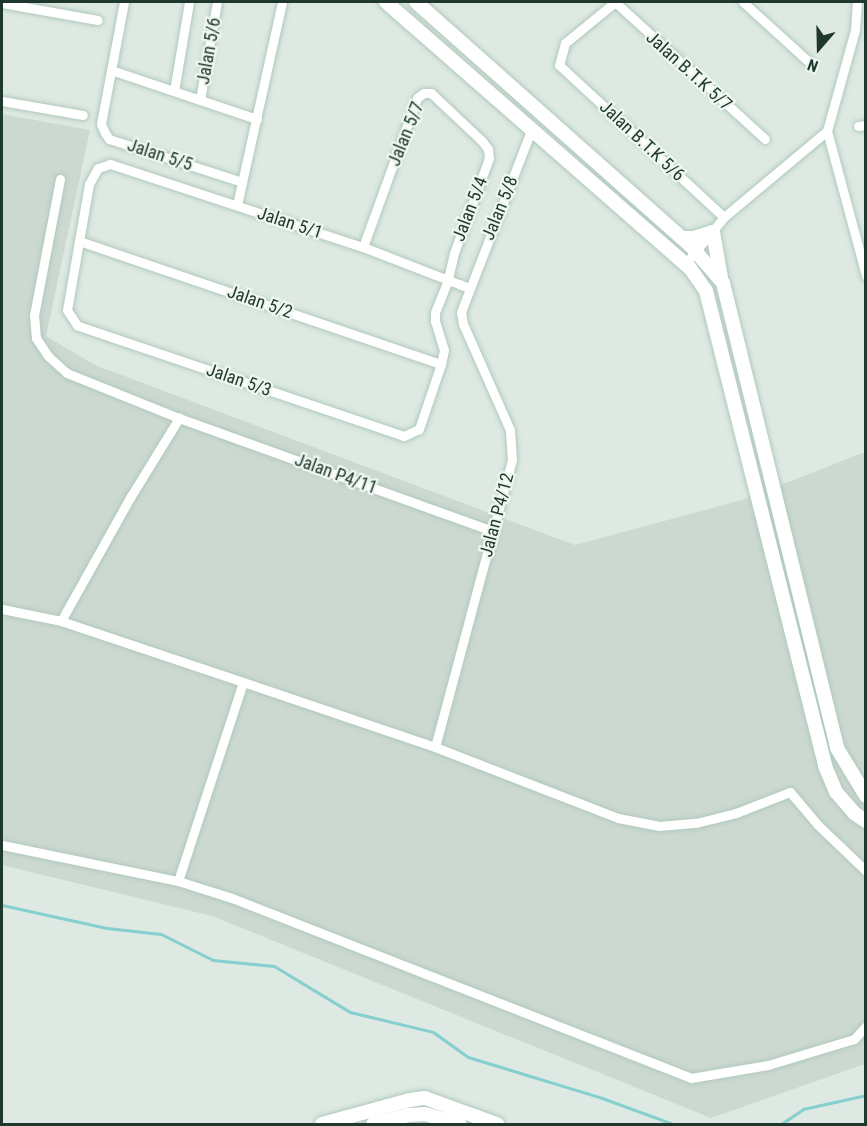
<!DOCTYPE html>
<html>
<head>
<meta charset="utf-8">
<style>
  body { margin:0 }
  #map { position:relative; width:867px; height:1126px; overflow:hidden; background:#dde9e2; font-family:"Roboto Condensed",sans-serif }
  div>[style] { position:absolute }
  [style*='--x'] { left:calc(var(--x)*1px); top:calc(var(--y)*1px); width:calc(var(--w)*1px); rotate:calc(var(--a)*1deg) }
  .built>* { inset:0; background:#ccd9d1 }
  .stream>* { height:3px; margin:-1.5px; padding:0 1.5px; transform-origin:1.5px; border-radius:1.5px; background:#85cfce }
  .roads { filter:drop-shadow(0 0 2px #b1c9bc) drop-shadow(0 0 2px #b1c9bc) }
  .street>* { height:9px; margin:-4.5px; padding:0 4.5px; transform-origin:4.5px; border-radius:4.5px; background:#fff }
  .secondary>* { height:14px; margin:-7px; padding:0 7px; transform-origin:7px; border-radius:7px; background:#fff }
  span { translate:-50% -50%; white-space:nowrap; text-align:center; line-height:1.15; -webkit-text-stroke:4.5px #eef6f0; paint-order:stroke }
  .street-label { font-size:18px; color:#1f382d }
  .frame { position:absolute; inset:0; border:3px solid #1f382d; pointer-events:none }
  .north { position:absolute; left:789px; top:18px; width:60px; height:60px; -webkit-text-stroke:4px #eef6f0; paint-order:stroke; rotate:200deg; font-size:16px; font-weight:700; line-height:24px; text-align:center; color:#1f382d }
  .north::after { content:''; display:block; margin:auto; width:21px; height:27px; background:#1f382d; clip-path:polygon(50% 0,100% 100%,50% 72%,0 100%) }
</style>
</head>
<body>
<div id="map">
  <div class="built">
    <i style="clip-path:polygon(2px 114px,90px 130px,46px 336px,95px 365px,575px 545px,742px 500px,865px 452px,865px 1064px,711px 1118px,212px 916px,2px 865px)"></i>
  </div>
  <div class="stream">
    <i style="--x:2;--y:905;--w:107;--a:12.4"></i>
    <i style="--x:107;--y:928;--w:54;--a:6.3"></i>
    <i style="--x:161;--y:934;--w:58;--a:26.6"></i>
    <i style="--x:213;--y:960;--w:61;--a:5.6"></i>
    <i style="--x:274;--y:966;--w:89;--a:31.2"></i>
    <i style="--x:350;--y:1012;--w:85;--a:13.5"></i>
    <i style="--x:433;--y:1032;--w:43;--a:35.5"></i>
    <i style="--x:468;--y:1057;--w:140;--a:17"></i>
    <i style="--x:602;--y:1098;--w:76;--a:20.1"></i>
    <i style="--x:781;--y:1124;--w:27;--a:-34"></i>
    <i style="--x:803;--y:1109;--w:65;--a:-12.5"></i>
  </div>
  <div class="roads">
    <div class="street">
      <i style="--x:124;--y:2;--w:124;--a:100.7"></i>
      <i style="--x:101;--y:124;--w:10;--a:66"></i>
      <i style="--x:105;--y:133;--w:7;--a:56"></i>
      <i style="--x:109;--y:139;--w:140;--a:17.9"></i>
      <i style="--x:615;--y:2;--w:65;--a:140.6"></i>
      <i style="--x:565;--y:43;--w:23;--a:105"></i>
      <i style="--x:559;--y:65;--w:224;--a:42.7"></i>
      <i style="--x:615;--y:2;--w:203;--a:42.4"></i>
      <i style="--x:743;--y:2;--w:89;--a:42.3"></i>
      <i style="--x:2;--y:3;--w:97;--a:10.1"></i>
      <i style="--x:111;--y:70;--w:154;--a:18.6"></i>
      <i style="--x:174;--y:91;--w:90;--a:-80.4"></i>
      <i style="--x:200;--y:100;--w:99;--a:-80.2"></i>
      <i style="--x:2;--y:101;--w:82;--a:9.8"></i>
      <i style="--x:858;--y:126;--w:8;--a:-7"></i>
      <i style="--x:827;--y:131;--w:150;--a:74.9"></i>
      <i style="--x:60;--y:179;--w:138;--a:100.8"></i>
      <i style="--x:34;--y:315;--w:23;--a:85"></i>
      <i style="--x:36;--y:338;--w:22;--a:56"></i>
      <i style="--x:48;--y:356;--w:25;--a:42"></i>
      <i style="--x:67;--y:373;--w:121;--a:21.9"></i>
      <i style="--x:179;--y:418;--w:334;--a:19.8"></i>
      <i style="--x:237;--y:205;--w:208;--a:-77.5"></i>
      <i style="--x:79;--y:241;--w:382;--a:18.8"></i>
      <i style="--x:363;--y:247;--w:158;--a:-70.1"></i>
      <i style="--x:417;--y:98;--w:9;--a:-36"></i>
      <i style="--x:424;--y:93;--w:7;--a:0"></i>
      <i style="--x:431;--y:93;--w:70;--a:43.3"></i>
      <i style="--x:482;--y:141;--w:10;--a:53"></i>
      <i style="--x:488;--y:149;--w:9;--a:84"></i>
      <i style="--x:489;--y:158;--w:101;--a:110.2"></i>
      <i style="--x:454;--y:253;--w:28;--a:103"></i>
      <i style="--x:448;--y:280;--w:35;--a:112"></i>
      <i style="--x:435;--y:313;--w:8;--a:90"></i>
      <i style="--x:435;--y:321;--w:30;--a:73"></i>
      <i style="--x:444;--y:350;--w:14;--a:102"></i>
      <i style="--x:441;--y:364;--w:69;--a:108.7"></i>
      <i style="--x:419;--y:429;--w:17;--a:155"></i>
      <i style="--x:404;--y:436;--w:345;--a:-161.3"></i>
      <i style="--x:77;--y:325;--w:18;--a:-124"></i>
      <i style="--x:67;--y:310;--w:128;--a:-80.1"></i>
      <i style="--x:89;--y:184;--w:18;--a:-61"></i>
      <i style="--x:98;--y:168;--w:13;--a:-18"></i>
      <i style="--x:110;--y:164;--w:266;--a:18.2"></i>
      <i style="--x:363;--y:247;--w:91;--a:21.2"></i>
      <i style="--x:448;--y:280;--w:12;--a:20"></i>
      <i style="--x:459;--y:284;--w:11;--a:22"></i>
      <i style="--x:685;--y:264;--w:61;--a:-50.3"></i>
      <i style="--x:724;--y:217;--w:134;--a:-39.9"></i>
      <i style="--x:827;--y:131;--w:105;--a:-74.5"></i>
      <i style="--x:855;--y:30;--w:28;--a:-86"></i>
      <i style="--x:2;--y:609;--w:60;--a:11.5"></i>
      <i style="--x:61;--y:621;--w:192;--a:18.5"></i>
      <i style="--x:243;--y:682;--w:203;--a:18.7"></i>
      <i style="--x:435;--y:747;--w:196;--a:21.2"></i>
      <i style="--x:618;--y:818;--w:42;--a:11"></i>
      <i style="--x:659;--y:826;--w:37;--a:-5"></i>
      <i style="--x:696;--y:823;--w:41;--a:-14"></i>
      <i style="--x:736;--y:813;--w:58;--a:-21.3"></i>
      <i style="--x:790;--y:792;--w:43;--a:49.7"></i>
      <i style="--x:818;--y:825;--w:66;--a:43.8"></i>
      <i style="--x:61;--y:621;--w:143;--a:-60.8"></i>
      <i style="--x:131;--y:496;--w:92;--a:-58.4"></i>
      <i style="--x:435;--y:747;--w:297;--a:-75"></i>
      <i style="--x:512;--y:460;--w:30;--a:-94"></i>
      <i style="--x:510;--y:430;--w:116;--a:-113.9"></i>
      <i style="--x:463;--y:324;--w:12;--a:-99"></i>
      <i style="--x:461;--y:312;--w:197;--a:-68.9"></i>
      <i style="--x:2;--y:845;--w:180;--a:11.6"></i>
      <i style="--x:178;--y:881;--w:57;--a:17.5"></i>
      <i style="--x:232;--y:898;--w:493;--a:21.4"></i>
      <i style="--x:691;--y:1078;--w:78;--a:-9.6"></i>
      <i style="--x:768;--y:1065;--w:90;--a:-16.8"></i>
      <i style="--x:854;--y:1039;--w:18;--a:-47"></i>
      <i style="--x:178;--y:881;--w:209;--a:-71.9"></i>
    </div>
    <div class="secondary">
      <i style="--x:386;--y:2;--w:404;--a:41.2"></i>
      <i style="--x:690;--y:268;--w:28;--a:55"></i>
      <i style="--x:706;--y:291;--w:490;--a:75.9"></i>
      <i style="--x:825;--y:766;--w:28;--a:67"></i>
      <i style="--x:836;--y:792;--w:28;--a:49"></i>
      <i style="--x:854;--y:813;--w:14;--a:34"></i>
      <i style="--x:416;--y:2;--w:366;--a:41.6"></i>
      <i style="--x:690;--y:245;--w:50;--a:49"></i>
      <i style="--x:723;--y:283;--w:479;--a:76.2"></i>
      <i style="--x:837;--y:748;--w:56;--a:58.9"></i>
      <i style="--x:682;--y:238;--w:12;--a:0"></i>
      <i style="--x:694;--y:238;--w:20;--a:-18"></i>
      <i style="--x:713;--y:232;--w:47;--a:80.1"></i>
      <i style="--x:322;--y:1124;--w:91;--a:-15.3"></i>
      <i style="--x:410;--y:1100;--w:15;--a:-8"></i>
      <i style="--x:425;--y:1098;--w:77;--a:19.9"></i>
      <i style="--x:373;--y:1124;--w:36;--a:-14"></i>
      <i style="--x:408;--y:1115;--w:17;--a:-3"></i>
      <i style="--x:425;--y:1114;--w:36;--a:16"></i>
    </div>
  </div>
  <div class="street-label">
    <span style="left:209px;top:51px;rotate:-80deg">Jalan 5/6</span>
    <span style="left:689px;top:71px;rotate:42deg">Jalan B.T.K 5/7</span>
    <span style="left:406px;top:134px;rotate:-68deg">Jalan 5/7</span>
    <span style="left:642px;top:141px;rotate:43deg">Jalan B.T.K 5/6</span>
    <span style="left:160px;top:155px;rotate:18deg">Jalan 5/5</span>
    <span style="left:500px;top:208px;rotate:-68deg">Jalan 5/8</span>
    <span style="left:470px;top:209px;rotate:-69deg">Jalan 5/4</span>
    <span style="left:290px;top:223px;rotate:18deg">Jalan 5/1</span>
    <span style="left:260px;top:302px;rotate:19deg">Jalan 5/2</span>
    <span style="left:239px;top:380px;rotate:19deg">Jalan 5/3</span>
    <span style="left:336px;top:474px;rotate:20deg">Jalan P4/11</span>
    <span style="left:497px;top:515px;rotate:-75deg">Jalan P4/12</span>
  </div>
  <div class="frame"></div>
  <div class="north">N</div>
</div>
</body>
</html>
